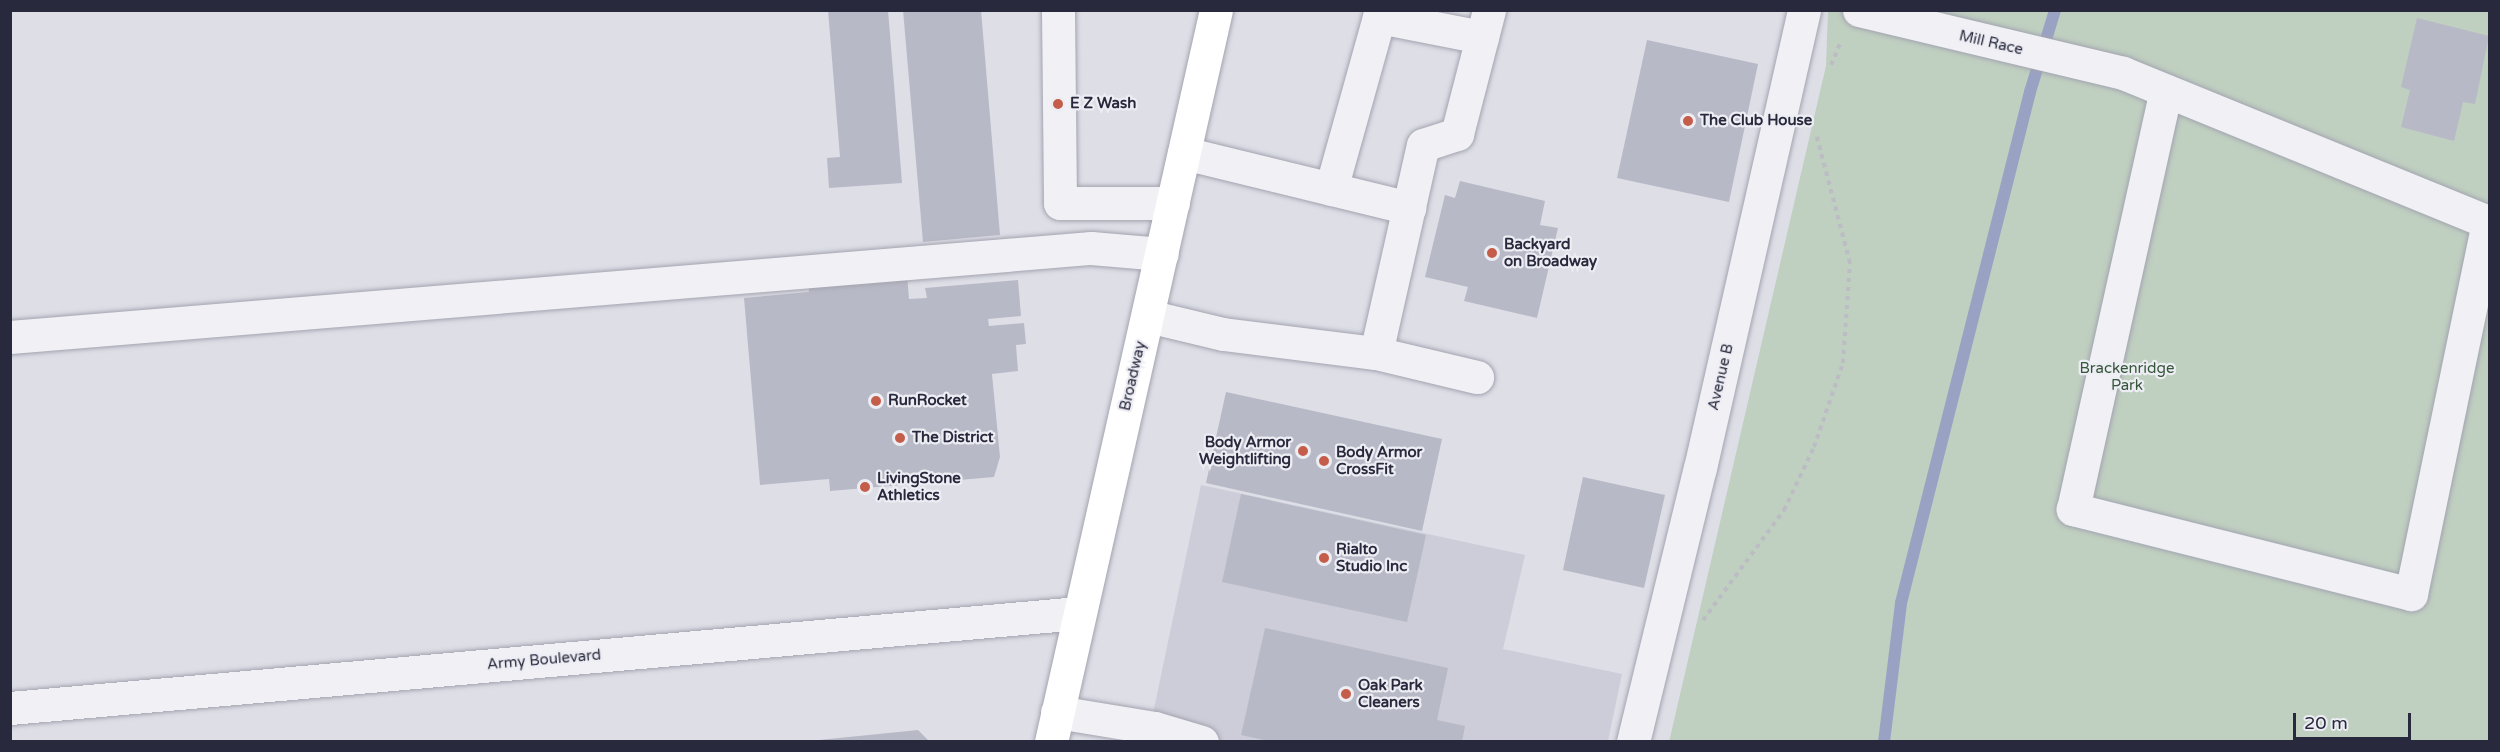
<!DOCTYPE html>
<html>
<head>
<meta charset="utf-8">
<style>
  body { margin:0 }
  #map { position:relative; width:2500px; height:752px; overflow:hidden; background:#dddee6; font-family:"Varela Round",sans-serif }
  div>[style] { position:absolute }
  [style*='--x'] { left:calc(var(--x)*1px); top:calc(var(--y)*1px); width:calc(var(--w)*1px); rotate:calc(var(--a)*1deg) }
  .built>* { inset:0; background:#cccdd8 }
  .green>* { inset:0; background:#bfcfc0 }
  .stream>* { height:12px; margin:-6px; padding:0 6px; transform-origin:6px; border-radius:6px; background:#9aa2c4 }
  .building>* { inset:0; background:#b8b9c6 }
  .path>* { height:4px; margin-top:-2px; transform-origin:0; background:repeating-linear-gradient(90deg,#bcbcc5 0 4.5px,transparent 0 9px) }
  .roads { filter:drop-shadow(0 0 2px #a3a4b0) drop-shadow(0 0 2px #a3a4b0) }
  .minor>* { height:33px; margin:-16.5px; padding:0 16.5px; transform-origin:16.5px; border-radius:16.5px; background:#f0f0f5 }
  .major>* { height:33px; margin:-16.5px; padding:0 16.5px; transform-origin:16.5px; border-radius:16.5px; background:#fff }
  .dots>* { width:16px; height:16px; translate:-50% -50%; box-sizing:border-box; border:3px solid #ededf4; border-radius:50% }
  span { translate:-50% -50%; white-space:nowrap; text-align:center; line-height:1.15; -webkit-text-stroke:4.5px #ededf4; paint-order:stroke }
  .street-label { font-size:15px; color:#28293c }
  .poi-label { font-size:15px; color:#28293c; font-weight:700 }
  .left { translate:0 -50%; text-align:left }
  .right { translate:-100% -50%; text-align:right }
  .park-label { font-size:15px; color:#36563a }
  .frame { position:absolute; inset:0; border:12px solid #28293c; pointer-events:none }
  .scale { position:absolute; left:2293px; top:713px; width:118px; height:27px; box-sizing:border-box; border:3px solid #28293c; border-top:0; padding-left:8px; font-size:18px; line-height:21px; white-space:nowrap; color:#28293c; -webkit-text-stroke:4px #ededf4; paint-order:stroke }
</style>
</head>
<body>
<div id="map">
  <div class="built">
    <i style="clip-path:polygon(1201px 485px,1525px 555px,1503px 649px,1622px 674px,1608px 741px,1147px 742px)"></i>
  </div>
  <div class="green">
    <i style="clip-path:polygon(1828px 11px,2489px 11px,2489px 741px,1669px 742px,1826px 66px)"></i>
  </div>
  <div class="stream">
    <i style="--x:1884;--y:742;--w:140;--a:-83"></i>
    <i style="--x:1901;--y:603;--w:527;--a:-75.83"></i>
    <i style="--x:2030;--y:92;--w:86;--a:-73"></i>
  </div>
  <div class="building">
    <i style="clip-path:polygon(828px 10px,888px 10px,902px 183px,829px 188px,827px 158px,840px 157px)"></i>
    <i style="clip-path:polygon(903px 10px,981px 10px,1000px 235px,923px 242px)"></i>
    <i style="clip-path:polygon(2417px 18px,2489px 36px,2475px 104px,2463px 102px,2454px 141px,2401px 127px,2410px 90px,2401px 87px)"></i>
    <i style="clip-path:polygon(1647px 40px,1758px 64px,1729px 202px,1617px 178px)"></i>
    <i style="clip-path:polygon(1460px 181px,1545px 201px,1540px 225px,1558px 228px,1537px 318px,1464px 301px,1468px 287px,1425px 277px,1445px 195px,1455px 198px)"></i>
    <i style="clip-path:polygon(907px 274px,909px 299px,927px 298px,925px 288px,1018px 280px,1021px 316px,988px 319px,989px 326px,1024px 323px,1026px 344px,1016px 345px,1018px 371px,992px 374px,1000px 457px,994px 477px,830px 491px,829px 479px,760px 485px,744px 298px,809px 292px,808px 283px)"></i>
    <i style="clip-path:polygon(1226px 392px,1442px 439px,1422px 531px,1206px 483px)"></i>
    <i style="clip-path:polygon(1583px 477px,1665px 495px,1644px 588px,1563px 570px)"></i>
    <i style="clip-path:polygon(1241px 494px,1426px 535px,1407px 622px,1222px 582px)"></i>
    <i style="clip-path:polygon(1265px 628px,1448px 668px,1437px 720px,1465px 726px,1462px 742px,1273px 742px,1241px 735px)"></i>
    <i style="clip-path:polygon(918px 730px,930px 742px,819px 742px,819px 740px)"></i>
  </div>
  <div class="path">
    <i style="--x:1831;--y:65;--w:25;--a:-67"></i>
    <i style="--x:1703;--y:620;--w:137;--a:-53.6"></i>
    <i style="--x:1784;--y:510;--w:70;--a:-64.5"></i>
    <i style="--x:1814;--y:447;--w:89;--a:-71"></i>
    <i style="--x:1843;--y:363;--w:100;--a:-86"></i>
    <i style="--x:1850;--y:263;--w:134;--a:-104.7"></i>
  </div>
  <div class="roads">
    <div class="minor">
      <i style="--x:1058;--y:10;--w:193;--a:89.4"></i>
      <i style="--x:1060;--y:203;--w:113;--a:0"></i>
      <i style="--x:1859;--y:10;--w:271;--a:13.4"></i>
      <i style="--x:2123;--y:73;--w:394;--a:22.2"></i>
      <i style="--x:2488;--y:222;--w:380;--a:101.7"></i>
      <i style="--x:2411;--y:594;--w:349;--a:-165.9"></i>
      <i style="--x:2073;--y:509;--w:428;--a:-77.5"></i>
      <i style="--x:1184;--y:153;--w:232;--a:13.7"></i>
      <i style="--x:1331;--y:189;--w:179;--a:-74.4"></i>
      <i style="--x:1379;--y:17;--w:105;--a:11"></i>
      <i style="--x:1148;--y:316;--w:77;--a:13.5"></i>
      <i style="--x:1223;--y:334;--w:154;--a:7.1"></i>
      <i style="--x:1376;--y:353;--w:104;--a:13.4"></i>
      <i style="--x:10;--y:337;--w:1085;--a:-4.71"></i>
      <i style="--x:1091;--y:248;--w:71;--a:4.8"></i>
      <i style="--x:1376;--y:353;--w:213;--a:-77.3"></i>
      <i style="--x:1423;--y:145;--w:36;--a:-18"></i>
      <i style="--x:1457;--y:134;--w:128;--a:-75.5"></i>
      <i style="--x:10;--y:708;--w:1072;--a:-5.08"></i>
      <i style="--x:1057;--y:712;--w:99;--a:9.3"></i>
      <i style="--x:1155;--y:728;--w:49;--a:16.6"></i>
      <i style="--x:1633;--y:742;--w:282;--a:-76.3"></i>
      <i style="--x:1700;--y:468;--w:470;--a:-77.2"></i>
    </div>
    <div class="major">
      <i style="--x:1051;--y:742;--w:750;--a:-77.3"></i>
    </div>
  </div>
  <div class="dots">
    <i style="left:1058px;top:104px;background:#c45d4a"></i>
    <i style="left:1688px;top:121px;background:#c45d4a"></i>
    <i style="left:1492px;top:253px;background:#c45d4a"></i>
    <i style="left:876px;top:401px;background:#c45d4a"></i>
    <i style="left:900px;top:438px;background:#c45d4a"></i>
    <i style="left:1303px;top:451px;background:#c45d4a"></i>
    <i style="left:1324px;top:461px;background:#c45d4a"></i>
    <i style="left:865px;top:487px;background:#c45d4a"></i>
    <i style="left:1324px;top:558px;background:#c45d4a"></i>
    <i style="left:1346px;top:694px;background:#c45d4a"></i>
  </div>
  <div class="street-label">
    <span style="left:1991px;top:43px;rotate:13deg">Mill Race</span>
    <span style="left:1133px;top:376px;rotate:-77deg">Broadway</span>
    <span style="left:1721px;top:377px;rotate:-77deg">Avenue B</span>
    <span style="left:544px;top:660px;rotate:-5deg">Army Boulevard</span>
  </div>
  <div class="poi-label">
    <span class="left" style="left:1070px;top:104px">E Z Wash</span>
    <span class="left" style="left:1700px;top:121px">The Club House</span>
    <span class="left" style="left:1504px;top:253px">Backyard<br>on Broadway</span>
    <span class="left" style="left:888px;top:401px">RunRocket</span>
    <span class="left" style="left:912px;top:438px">The District</span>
    <span class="right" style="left:1291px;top:451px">Body Armor<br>Weightlifting</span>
    <span class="left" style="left:1336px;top:461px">Body Armor<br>CrossFit</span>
    <span class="left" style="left:877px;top:487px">LivingStone<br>Athletics</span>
    <span class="left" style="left:1336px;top:558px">Rialto<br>Studio Inc</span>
    <span class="left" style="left:1358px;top:694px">Oak Park<br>Cleaners</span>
  </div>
  <div class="park-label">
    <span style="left:2127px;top:377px">Brackenridge<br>Park</span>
  </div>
  <div class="frame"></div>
  <div class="scale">20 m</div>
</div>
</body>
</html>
